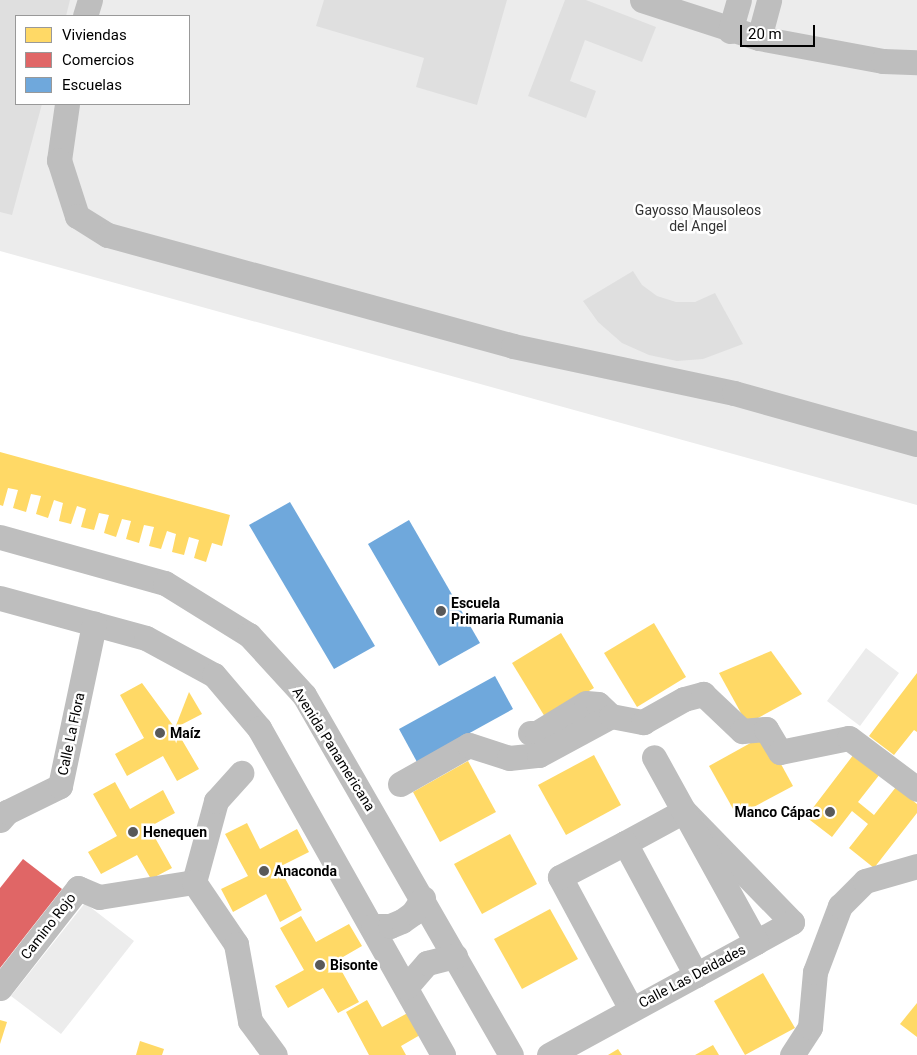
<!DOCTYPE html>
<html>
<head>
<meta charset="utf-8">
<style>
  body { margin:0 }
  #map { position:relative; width:917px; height:1055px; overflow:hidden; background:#fff; font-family:Roboto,sans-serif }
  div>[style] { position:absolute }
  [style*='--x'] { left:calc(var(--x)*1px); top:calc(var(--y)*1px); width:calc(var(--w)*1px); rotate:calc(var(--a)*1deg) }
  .green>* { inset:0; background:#ececec }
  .homes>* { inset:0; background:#ffd966 }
  .shops>* { inset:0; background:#e06666 }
  .schools>* { inset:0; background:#6fa8dc }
  .building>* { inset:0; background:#dfdfdf }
  .minor>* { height:25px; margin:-12.5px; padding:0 12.5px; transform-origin:12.5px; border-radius:12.5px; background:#bebebe }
  .dots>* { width:14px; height:14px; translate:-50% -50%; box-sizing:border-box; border:2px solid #fff; border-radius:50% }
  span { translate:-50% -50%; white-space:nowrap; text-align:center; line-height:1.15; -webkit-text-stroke:5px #fff; paint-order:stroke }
  .park-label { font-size:14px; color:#333 }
  .poi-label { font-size:14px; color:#000; font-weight:700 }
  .left { translate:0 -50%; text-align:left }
  .right { translate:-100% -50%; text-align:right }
  .street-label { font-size:14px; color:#000 }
  .legend { position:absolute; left:15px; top:15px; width:175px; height:90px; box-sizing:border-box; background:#fff; border:1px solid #999; margin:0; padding:6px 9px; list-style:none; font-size:15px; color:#000 }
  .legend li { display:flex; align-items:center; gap:10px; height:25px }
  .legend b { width:25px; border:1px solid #999 }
  .scale { position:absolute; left:740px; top:25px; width:75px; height:22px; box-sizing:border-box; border:2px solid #000; border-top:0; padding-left:6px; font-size:15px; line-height:18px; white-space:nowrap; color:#000; -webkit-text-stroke:4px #fff; paint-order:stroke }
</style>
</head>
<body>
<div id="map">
  <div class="green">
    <i style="clip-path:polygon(evenodd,0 0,917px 0,917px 505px,0 251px,0 0,16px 16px,189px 16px,189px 104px,16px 104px,16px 16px)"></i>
    <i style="clip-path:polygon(866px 648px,899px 673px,860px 726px,827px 701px)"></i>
    <i style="clip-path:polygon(85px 903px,134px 941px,61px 1034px,11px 996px)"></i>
  </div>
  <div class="homes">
    <i style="clip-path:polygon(0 452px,230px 515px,222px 546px,212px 543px,206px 562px,194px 558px,199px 540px,189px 537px,184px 555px,172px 552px,176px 534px,167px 531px,161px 549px,149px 546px,154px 527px,144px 525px,139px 543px,126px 539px,131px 521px,122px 519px,116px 537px,104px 533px,109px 515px,99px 513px,94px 530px,81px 527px,86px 509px,77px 506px,71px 524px,59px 521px,63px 503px,54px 500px,48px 518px,36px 514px,41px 496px,31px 494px,26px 512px,13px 508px,18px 490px,8px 488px,3px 506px,0 505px)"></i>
    <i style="clip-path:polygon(654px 623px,686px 677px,637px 707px,604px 653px)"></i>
    <i style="clip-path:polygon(561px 633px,594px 688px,545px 717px,512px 663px)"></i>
    <i style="clip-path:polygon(771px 651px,802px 694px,747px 724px,719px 673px)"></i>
    <i style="clip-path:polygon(917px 673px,917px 732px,914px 730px,894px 755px,869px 736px)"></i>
    <i style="clip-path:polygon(142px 683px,175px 728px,199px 769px,177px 781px,163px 756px,127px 776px,115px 754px,144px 738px,120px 695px)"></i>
    <i style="clip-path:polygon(189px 692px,202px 714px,175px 728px)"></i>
    <i style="clip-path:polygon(765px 735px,793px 786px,737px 816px,709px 766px)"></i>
    <i style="clip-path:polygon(854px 754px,880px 774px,858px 802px,874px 815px,896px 787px,917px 804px,917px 813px,874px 868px,849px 848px,868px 824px,852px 811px,832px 837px,806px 817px)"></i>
    <i style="clip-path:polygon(594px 755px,621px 805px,566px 835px,538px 785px)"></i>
    <i style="clip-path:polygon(468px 761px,496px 812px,440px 842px,413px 792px)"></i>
    <i style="clip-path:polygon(115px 782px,130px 809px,163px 790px,175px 813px,149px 827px,172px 868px,151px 879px,137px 855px,101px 874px,88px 852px,117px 836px,93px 794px)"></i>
    <i style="clip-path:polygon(247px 823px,260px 849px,297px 829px,309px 852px,279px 867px,302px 910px,280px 922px,266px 894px,233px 912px,221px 889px,248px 876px,225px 834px)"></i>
    <i style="clip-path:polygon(510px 834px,537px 884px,482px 914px,454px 864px)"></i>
    <i style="clip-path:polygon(550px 909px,578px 959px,522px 989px,494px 939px)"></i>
    <i style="clip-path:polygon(301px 916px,316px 942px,349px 924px,362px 946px,336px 961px,359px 1002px,338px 1013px,323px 988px,288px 1008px,275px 986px,304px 970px,280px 928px)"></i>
    <i style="clip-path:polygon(763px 973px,795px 1028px,745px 1055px,714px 1001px)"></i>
    <i style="clip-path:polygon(367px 1000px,382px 1027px,415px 1009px,427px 1031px,401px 1046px,406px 1055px,369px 1055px,346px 1012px)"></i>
    <i style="clip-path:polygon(917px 1003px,917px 1037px,900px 1024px)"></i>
    <i style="clip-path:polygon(0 1020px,7px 1022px,0 1044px)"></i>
    <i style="clip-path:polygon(140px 1041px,164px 1049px,162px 1055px,136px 1055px)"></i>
    <i style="clip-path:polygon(713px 1045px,719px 1055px,695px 1055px)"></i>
    <i style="clip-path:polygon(618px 1049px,622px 1055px,608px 1055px)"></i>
  </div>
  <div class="shops">
    <i style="clip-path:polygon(23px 859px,62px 889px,0 968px,0 888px)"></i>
  </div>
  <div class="schools">
    <i style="clip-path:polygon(290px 502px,375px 646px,334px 669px,249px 525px)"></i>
    <i style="clip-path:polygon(409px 520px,480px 643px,439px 666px,368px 544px)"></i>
    <i style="clip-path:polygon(495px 676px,513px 709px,417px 762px,399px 729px)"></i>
  </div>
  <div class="building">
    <i style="clip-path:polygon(0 0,70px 0,66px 16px,16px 16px,16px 104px,42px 104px,12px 215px,0 212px)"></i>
    <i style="clip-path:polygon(324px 0,507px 0,477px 105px,416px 87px,424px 58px,316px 26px)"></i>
    <i style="clip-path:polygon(565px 0,586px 0,656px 27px,642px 62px,585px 40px,570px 81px,596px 91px,586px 118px,528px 96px)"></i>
    <i style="clip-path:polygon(633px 271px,642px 285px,657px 296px,676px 302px,695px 302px,715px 293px,743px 344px,703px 359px,677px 361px,649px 355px,622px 343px,598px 322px,583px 301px)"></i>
  </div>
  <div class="minor">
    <i style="--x:642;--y:0;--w:123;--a:18"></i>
    <i style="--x:759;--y:38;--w:126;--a:10.5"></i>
    <i style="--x:883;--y:61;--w:34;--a:2"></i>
    <i style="--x:85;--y:16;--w:17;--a:-73"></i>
    <i style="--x:730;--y:31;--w:32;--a:-74"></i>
    <i style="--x:759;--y:38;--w:39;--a:-75"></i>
    <i style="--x:67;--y:104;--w:57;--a:98.1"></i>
    <i style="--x:59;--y:160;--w:59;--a:72.2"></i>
    <i style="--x:77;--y:216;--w:36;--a:32"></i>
    <i style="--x:108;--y:235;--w:420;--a:15.3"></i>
    <i style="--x:513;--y:346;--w:226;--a:12"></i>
    <i style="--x:734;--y:393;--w:190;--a:15.6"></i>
    <i style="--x:0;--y:537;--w:171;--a:15.6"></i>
    <i style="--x:165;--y:583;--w:99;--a:31.8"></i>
    <i style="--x:249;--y:635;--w:81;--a:47.5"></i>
    <i style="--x:304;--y:695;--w:415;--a:60.1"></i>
    <i style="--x:0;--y:598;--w:151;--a:15.3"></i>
    <i style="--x:146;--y:638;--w:77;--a:28.6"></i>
    <i style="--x:214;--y:675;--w:70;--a:49.7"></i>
    <i style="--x:259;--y:728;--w:375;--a:60.6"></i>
    <i style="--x:530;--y:733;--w:7;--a:0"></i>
    <i style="--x:537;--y:733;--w:57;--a:-31.5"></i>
    <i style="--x:586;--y:703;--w:12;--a:5"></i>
    <i style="--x:598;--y:704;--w:18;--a:43"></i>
    <i style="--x:400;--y:784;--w:79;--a:-29.5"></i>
    <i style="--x:469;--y:745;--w:42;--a:18"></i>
    <i style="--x:509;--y:758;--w:30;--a:-6"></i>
    <i style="--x:539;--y:755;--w:82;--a:-28.4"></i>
    <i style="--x:611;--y:716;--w:33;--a:11"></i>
    <i style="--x:643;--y:722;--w:47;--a:-29.3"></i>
    <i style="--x:684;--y:699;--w:20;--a:-15"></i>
    <i style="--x:703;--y:694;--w:54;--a:43.5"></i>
    <i style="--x:742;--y:731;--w:24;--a:-5"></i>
    <i style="--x:766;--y:729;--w:27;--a:59"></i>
    <i style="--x:780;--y:752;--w:70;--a:-11.5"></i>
    <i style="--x:849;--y:738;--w:85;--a:36.9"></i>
    <i style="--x:0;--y:820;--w:11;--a:-49"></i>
    <i style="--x:7;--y:812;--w:59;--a:-26.1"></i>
    <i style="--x:60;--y:786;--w:166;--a:-78.1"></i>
    <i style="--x:625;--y:843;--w:67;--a:-28.5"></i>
    <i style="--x:684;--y:811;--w:155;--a:45.8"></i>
    <i style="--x:792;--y:922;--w:41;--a:150.9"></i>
    <i style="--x:194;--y:882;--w:84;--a:-74.8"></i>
    <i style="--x:216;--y:801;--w:38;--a:-48"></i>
    <i style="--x:373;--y:926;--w:17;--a:0"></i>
    <i style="--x:390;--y:926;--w:13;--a:-23"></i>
    <i style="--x:402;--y:921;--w:14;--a:-36"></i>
    <i style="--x:413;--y:913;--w:18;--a:-56"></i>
    <i style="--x:406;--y:987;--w:32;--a:-49"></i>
    <i style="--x:427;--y:963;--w:29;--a:-14"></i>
    <i style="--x:0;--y:988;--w:127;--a:-52"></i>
    <i style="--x:78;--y:888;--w:23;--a:23"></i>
    <i style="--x:99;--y:897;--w:96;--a:-9"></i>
    <i style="--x:194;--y:882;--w:75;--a:55.9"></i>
    <i style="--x:236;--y:944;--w:78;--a:79.7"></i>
    <i style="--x:250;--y:1021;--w:42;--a:53.7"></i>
    <i style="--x:631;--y:1009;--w:150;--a:-118.3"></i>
    <i style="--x:560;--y:877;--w:73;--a:-27.6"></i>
    <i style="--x:625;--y:843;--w:150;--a:61.7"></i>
    <i style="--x:549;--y:1055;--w:236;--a:-28.6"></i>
    <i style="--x:756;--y:942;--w:211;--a:-118.9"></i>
    <i style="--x:792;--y:1055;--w:33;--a:-57"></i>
    <i style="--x:810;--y:1027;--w:55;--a:-84.8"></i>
    <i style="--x:815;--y:972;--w:71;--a:-69.3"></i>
    <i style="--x:840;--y:906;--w:35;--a:-45"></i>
    <i style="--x:865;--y:881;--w:54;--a:-16.1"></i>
  </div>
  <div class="dots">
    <i style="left:441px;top:611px;background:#595959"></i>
    <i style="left:160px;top:733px;background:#595959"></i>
    <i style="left:830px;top:812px;background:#595959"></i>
    <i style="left:133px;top:832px;background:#595959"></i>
    <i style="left:264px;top:871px;background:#595959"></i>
    <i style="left:320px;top:965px;background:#595959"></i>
  </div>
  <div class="park-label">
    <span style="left:698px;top:218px">Gayosso Mausoleos<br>del Angel</span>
  </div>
  <div class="poi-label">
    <span class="left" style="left:451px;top:611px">Escuela<br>Primaria Rumania</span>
    <span class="left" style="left:170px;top:733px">Maíz</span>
    <span class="right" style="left:820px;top:812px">Manco Cápac</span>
    <span class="left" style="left:143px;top:832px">Henequen</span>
    <span class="left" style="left:274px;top:871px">Anaconda</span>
    <span class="left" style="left:330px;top:965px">Bisonte</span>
  </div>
  <div class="street-label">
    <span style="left:71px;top:734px;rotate:-78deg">Calle La Flora</span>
    <span style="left:334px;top:749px;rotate:58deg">Avenida Panamericana</span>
    <span style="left:48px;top:926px;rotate:-52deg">Camino Rojo</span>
    <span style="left:692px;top:976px;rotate:-28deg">Calle Las Deidades</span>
  </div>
  <ul class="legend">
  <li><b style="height:14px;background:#ffd966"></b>Viviendas</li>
  <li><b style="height:14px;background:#e06666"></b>Comercios</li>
  <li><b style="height:14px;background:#6fa8dc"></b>Escuelas</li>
  </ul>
  <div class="scale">20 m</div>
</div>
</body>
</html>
